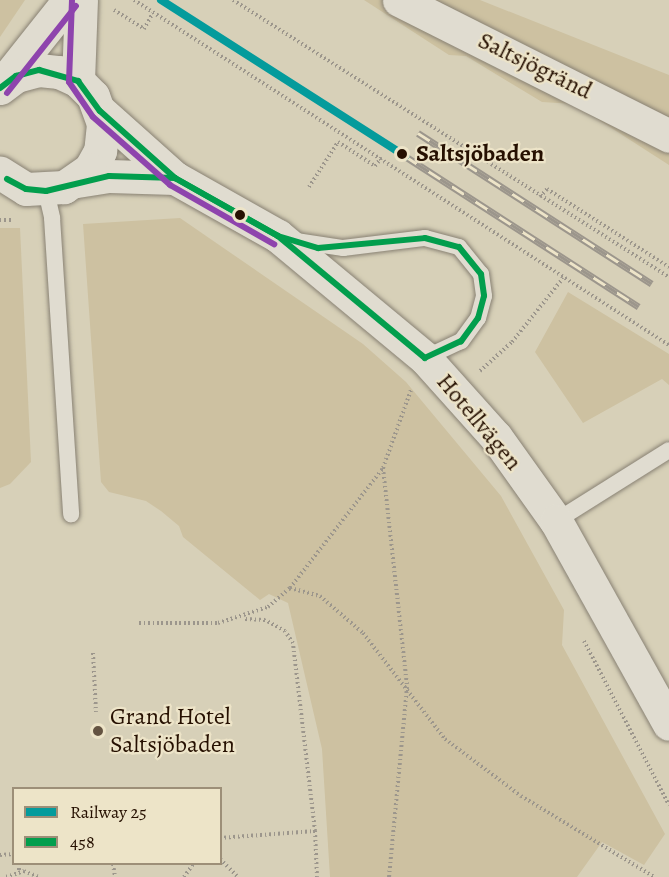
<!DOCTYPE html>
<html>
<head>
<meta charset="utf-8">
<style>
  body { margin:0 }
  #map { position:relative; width:669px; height:877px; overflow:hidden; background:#d7d0b8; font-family:Alegreya,serif }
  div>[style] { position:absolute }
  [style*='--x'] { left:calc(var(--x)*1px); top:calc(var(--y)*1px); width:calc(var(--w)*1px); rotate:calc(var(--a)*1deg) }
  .green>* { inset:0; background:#cdc1a1 }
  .path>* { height:4px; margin-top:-2px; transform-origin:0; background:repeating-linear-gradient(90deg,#9c968c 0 1.5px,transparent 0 4.5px) }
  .roads { filter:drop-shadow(0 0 2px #888173) drop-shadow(0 0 2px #888173) }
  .service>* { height:16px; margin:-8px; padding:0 8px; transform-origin:8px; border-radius:8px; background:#e0dcd0 }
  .minor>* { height:33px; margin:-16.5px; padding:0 16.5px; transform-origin:16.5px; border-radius:16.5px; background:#e0dcd0 }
  .tertiary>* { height:33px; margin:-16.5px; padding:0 16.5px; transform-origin:16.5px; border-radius:16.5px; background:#e0dcd0 }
  .rail>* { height:7px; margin-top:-3.5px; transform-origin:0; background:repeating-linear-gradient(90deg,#ede4c8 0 14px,#9c968c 0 28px); box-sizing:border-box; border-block:2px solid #9c968c }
  .bus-1>* { height:6px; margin:-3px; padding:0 3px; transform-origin:3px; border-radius:3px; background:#029e4d }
  .bus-2>* { height:6px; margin:-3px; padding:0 3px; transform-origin:3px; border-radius:3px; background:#8e44ad }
  .rail-1>* { height:8px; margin:-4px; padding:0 4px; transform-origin:4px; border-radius:4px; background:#049b9c }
  .dots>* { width:16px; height:16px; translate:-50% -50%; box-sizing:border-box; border:3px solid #ede4c8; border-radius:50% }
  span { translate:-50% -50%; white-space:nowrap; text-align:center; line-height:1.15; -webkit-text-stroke:4.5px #ede4c8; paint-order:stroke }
  .street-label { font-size:24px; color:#261001 }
  .stop-label { font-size:24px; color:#261001; font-weight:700 }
  .left { translate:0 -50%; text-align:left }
  .poi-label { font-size:24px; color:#261001 }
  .legend { position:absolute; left:12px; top:787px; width:210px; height:78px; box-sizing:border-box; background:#ede4c8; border:2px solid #9d8f78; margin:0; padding:8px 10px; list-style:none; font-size:18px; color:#261001 }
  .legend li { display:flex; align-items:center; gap:12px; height:30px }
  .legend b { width:30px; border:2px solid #9d8f78 }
</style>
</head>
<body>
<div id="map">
  <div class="green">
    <i style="clip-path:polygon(0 0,25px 0,0 37px)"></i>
    <i style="clip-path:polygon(364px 0,384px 0,669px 149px,669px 165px,574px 104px,542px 102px,466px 56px,449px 55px)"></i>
    <i style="clip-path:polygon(422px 0,480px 0,669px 75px,669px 128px)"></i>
    <i style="clip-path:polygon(180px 218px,363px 344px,406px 382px,501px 496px,564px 610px,562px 645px,665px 834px,644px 865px,602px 842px,577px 877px,330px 877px,322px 749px,288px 603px,269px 594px,260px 600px,183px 537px,179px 526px,161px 511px,146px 501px,109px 492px,101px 482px,83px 224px)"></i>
    <i style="clip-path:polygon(0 228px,20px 228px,31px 462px,10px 484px,0 488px)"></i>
    <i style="clip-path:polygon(568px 292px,669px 354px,669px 385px,662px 379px,583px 423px,535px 352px)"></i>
  </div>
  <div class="path">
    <i style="--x:134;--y:0;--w:637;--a:32.82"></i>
    <i style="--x:233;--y:0;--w:517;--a:32.43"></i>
    <i style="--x:114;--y:10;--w:36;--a:32"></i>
    <i style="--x:144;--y:29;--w:18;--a:-61"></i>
    <i style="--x:309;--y:187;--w:54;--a:-57.2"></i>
    <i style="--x:338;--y:142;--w:44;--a:33"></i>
    <i style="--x:375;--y:166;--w:10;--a:-53"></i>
    <i style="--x:540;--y:197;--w:11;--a:-49"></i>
    <i style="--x:547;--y:189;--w:145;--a:32.6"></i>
    <i style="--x:0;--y:220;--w:11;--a:0"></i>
    <i style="--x:480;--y:371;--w:43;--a:-42.2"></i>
    <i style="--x:512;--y:342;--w:82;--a:-51.4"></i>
    <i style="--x:383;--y:468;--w:220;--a:83.7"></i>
    <i style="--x:407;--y:687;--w:191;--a:95.4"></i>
    <i style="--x:290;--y:588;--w:31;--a:15"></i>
    <i style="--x:320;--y:596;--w:57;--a:40.7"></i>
    <i style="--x:363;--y:633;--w:134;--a:52.3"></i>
    <i style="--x:445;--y:739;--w:95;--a:36.9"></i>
    <i style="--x:521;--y:796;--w:156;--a:31.3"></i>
    <i style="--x:139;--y:623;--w:79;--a:0"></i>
    <i style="--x:218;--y:623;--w:52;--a:-17.7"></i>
    <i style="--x:268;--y:607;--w:29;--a:-41"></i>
    <i style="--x:290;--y:588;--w:152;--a:-52.2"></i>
    <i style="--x:383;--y:468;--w:83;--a:-70.3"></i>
    <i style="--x:584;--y:641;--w:185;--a:62.6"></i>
    <i style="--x:93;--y:653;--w:59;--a:87.1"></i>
    <i style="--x:315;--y:831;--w:46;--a:87.5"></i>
    <i style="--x:220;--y:838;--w:95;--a:-4.2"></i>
    <i style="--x:315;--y:831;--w:189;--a:-96.7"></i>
    <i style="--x:293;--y:643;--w:14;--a:-124"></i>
    <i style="--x:285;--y:631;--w:23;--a:-151"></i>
    <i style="--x:265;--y:620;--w:20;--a:-177"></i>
    <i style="--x:0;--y:855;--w:14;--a:-4"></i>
    <i style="--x:220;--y:859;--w:25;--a:45"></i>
    <i style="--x:19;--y:864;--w:8;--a:90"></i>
    <i style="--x:113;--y:864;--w:13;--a:81"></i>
    <i style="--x:6;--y:877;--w:19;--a:-18"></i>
    <i style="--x:24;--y:871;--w:16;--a:22"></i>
    <i style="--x:184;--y:877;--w:16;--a:-55"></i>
  </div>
  <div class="roads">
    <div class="service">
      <i style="--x:46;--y:191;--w:28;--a:77"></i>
      <i style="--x:52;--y:218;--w:297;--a:86.3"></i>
      <i style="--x:296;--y:241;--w:48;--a:8.5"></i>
      <i style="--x:343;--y:248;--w:83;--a:-7"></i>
      <i style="--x:425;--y:238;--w:35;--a:15"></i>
      <i style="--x:459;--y:247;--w:35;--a:51"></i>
      <i style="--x:481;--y:274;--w:22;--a:82"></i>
      <i style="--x:484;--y:296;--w:23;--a:105"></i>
      <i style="--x:478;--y:318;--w:29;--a:126"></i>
      <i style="--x:461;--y:341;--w:40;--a:155"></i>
      <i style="--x:556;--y:521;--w:133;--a:-32.1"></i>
    </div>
    <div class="minor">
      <i style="--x:399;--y:0;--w:302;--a:26.7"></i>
      <i style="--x:100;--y:111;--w:101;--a:41.8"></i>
      <i style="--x:175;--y:178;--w:118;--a:29.4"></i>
      <i style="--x:278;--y:236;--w:191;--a:39.7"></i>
      <i style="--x:425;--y:358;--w:106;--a:48.1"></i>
      <i style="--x:496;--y:437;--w:103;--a:54.5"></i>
      <i style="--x:556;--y:521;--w:232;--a:60.9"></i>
      <i style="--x:77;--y:181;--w:32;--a:-9"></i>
      <i style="--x:109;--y:176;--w:66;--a:1.7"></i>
    </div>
    <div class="tertiary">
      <i style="--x:78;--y:81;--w:81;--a:-87.9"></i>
      <i style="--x:3;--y:83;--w:106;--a:-51.5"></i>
      <i style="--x:0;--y:88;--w:20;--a:-37"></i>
      <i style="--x:16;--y:76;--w:24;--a:-15"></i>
      <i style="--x:39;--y:70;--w:20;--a:6"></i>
      <i style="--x:59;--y:72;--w:21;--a:25"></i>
      <i style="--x:78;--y:81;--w:21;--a:45"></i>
      <i style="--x:93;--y:96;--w:30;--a:70"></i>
      <i style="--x:103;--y:124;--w:27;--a:96"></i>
      <i style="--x:100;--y:151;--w:21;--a:119"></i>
      <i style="--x:90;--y:169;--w:32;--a:145"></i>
      <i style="--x:64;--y:187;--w:38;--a:177"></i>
      <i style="--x:26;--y:189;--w:31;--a:-148"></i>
    </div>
  </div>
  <div class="rail">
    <i style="--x:418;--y:133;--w:278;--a:32.8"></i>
    <i style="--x:405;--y:156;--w:278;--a:32.8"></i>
  </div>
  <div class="bus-1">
    <i style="--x:0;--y:88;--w:20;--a:-37"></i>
    <i style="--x:16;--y:76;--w:24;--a:-15"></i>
    <i style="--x:39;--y:70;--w:41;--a:15.8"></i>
    <i style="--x:78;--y:81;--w:37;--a:54"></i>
    <i style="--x:100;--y:111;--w:101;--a:41.8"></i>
    <i style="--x:175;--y:178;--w:118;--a:29.4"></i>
    <i style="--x:278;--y:236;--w:191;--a:39.7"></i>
    <i style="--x:7;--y:179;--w:21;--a:28"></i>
    <i style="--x:26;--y:189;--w:20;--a:6"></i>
    <i style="--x:46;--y:191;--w:65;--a:-13.4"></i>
    <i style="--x:109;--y:176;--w:66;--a:1.7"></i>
    <i style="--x:175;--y:178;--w:118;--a:29.4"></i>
    <i style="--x:278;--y:236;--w:42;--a:16.7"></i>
    <i style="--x:318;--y:248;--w:107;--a:-5.3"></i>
    <i style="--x:425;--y:238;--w:35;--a:15"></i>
    <i style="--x:459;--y:247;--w:35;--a:51"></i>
    <i style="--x:481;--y:274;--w:22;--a:82"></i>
    <i style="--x:484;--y:296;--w:23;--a:105"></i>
    <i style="--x:478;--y:318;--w:29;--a:126"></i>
    <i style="--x:461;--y:341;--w:40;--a:155"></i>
  </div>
  <div class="bus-2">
    <i style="--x:72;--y:0;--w:82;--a:92.1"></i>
    <i style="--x:69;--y:82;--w:42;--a:55.6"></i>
    <i style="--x:93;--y:117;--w:103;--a:41.4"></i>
    <i style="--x:170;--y:185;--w:120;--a:29.6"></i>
    <i style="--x:7;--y:93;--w:111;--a:-51.6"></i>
  </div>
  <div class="rail-1">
    <i style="--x:161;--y:0;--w:290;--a:32.6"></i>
  </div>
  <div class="dots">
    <i style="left:402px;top:154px;background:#261001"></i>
    <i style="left:240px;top:215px;background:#261001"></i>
    <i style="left:98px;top:731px;background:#645341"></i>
  </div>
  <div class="street-label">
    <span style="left:535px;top:66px;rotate:26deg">Saltsjögränd</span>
    <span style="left:479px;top:422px;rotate:50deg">Hotellvägen</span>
  </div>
  <div class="stop-label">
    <span class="left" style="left:416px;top:154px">Saltsjöbaden</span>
  </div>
  <div class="poi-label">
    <span class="left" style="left:110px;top:731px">Grand Hotel<br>Saltsjöbaden</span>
  </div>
  <ul class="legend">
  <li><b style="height:8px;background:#049b9c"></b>Railway 25</li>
  <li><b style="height:8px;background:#029e4d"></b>458</li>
  </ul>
</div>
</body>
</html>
